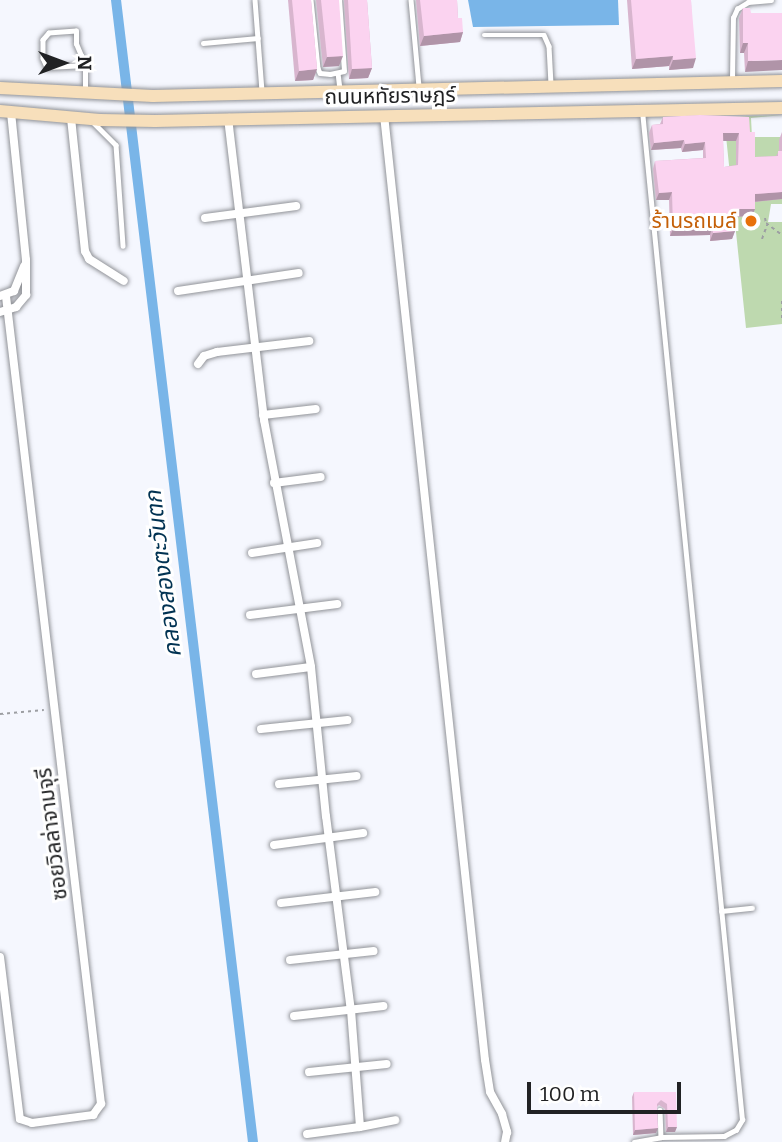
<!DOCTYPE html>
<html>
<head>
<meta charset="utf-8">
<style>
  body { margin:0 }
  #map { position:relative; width:782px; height:1142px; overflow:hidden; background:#f5f7fe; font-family:Bitter,"Noto Sans Thai",serif }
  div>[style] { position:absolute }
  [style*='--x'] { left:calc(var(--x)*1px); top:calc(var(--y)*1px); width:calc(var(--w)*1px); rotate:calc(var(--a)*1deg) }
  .green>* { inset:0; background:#bed9af }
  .water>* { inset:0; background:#79b5e8 }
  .canal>* { height:10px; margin:-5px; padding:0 5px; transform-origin:5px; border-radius:5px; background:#79b5e8 }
  .path>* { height:2px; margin-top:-1px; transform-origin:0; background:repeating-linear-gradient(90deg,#9c9ea2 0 3.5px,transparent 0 7px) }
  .roads { filter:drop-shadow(0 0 2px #919398) drop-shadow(0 0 2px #919398) }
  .service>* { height:4.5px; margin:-2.25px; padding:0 2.25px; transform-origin:2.25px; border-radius:2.25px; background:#fff }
  .minor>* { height:8px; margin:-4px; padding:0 4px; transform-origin:4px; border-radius:4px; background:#fff }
  .secondary>* { height:12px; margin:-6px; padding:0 6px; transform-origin:6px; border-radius:6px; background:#f7dfbb }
  .wall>* { inset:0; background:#d8b5ce }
  .shaded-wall>* { inset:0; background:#b094a8 }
  .building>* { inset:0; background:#fbd3f0 }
  .dots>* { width:19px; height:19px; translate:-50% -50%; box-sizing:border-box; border:4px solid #fff; border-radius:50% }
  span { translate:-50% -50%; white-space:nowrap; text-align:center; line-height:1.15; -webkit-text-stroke:6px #fff; paint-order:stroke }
  .street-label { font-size:21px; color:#212224 }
  .food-label { font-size:21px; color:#c56008 }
  .right { translate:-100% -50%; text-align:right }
  .water-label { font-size:23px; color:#003252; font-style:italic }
  .north { position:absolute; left:28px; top:28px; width:70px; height:70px; -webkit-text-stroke:5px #fff; paint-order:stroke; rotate:90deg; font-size:19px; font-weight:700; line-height:28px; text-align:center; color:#212224 }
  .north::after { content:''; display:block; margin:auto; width:24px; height:32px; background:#212224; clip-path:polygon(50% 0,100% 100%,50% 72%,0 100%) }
  .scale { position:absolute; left:527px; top:1082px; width:154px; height:32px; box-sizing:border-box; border:4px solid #212224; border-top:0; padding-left:9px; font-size:21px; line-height:24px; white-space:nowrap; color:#212224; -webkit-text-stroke:5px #fff; paint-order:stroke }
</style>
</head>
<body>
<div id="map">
  <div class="green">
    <i style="clip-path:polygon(782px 115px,751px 118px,752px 137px,782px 137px,782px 204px,771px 204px,768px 222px,782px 222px,782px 324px,746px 328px,724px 117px)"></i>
  </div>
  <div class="water">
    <i style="clip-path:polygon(468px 0,618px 0,619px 25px,473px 27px)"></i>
  </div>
  <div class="canal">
    <i style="--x:116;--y:0;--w:1150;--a:83.16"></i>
  </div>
  <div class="path">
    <i style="--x:765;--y:218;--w:5;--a:79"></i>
    <i style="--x:766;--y:223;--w:20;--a:37"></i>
    <i style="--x:762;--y:239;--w:15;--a:-70"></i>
    <i style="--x:782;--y:301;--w:19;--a:90"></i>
    <i style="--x:0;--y:714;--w:44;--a:-5.2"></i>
  </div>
  <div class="roads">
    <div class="service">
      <i style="--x:255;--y:0;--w:91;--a:85.6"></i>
      <i style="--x:311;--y:0;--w:68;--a:84.1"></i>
      <i style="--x:318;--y:68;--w:5;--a:68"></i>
      <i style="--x:320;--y:73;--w:10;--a:6"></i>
      <i style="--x:330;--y:74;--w:14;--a:-12"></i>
      <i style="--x:344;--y:71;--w:71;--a:-94"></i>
      <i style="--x:411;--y:0;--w:86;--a:84.7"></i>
      <i style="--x:484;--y:35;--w:60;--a:0"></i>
      <i style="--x:544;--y:35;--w:12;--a:66"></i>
      <i style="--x:549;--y:46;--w:39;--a:87"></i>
      <i style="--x:203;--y:43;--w:55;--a:-5.2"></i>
      <i style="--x:338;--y:73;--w:17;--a:83"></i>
      <i style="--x:732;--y:79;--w:61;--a:-89.1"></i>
      <i style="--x:733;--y:18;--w:10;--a:-66"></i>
      <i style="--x:737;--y:9;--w:13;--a:-32"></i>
      <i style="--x:748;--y:2;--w:23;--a:-5"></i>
      <i style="--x:85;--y:91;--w:26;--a:-90"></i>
      <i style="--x:85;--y:65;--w:23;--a:-113"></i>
      <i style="--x:76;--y:44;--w:13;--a:-90"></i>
      <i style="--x:76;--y:31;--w:27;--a:176"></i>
      <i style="--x:49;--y:33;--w:9;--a:131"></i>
      <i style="--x:43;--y:40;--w:18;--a:90"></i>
      <i style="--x:43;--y:58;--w:10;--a:66"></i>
      <i style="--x:47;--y:67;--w:38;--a:-3"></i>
      <i style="--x:94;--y:123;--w:31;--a:45"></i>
      <i style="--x:116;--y:145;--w:101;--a:86"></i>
      <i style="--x:721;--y:911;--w:31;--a:-6"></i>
      <i style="--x:660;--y:1110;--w:27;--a:88"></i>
      <i style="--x:634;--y:1142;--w:27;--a:-10"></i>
      <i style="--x:661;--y:1137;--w:63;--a:-0.9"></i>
      <i style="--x:724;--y:1136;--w:13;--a:-27"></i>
      <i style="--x:736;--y:1130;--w:12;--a:-59"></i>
      <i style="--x:742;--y:1120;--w:1014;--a:-95.66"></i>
    </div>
    <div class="minor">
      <i style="--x:384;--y:115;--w:950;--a:83.9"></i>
      <i style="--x:485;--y:1060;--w:32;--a:81"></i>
      <i style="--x:490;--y:1092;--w:25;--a:61"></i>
      <i style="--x:502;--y:1114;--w:19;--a:74"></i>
      <i style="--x:507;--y:1132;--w:10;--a:101"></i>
      <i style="--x:71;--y:118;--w:134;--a:84"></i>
      <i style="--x:85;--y:251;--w:9;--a:63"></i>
      <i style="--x:89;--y:259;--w:41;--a:32.2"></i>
      <i style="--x:228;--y:118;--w:304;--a:83.2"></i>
      <i style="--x:264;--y:420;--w:251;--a:79.2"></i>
      <i style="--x:311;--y:667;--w:150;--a:84.3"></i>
      <i style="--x:326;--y:816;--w:196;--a:82.7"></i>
      <i style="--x:351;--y:1010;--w:117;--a:85.6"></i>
      <i style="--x:360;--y:1127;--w:36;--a:-11"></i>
      <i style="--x:205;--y:218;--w:92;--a:-7.5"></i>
      <i style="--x:178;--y:291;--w:122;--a:-8.5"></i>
      <i style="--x:0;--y:296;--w:15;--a:-20"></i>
      <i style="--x:14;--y:291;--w:27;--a:-68"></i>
      <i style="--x:0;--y:312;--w:17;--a:-17"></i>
      <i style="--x:16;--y:307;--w:16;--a:-50"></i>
      <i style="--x:26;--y:295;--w:35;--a:-90"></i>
      <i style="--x:26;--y:260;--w:149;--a:-95.8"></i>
      <i style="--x:198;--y:364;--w:10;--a:-53"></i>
      <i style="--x:204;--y:356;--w:14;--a:-17"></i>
      <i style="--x:217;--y:352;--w:93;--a:-6.8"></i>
      <i style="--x:263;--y:415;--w:53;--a:-6.5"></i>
      <i style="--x:274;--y:483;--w:47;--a:-7.3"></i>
      <i style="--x:252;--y:553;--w:66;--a:-8.7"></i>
      <i style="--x:250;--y:615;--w:88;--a:-7.2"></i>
      <i style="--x:256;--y:674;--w:55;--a:-7.3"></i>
      <i style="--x:261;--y:729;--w:87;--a:-5.9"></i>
      <i style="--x:279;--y:784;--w:78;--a:-5.9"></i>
      <i style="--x:274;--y:845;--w:90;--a:-7.7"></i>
      <i style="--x:281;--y:903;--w:95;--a:-6.7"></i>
      <i style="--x:0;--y:957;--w:163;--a:83"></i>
      <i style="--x:20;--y:1119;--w:13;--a:18"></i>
      <i style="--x:32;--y:1123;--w:62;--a:-7.5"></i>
      <i style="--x:93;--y:1115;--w:14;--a:-54"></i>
      <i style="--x:101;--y:1104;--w:814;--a:-96.71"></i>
      <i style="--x:290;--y:960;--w:84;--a:-6.1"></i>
      <i style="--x:294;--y:1016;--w:90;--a:-6.4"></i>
      <i style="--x:309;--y:1072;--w:78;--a:-5.9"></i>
      <i style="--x:307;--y:1134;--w:53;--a:-7.5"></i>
    </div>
    <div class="secondary">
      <i style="--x:0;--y:88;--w:153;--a:3"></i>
      <i style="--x:153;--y:96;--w:629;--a:-1.37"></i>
      <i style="--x:0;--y:111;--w:100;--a:5.1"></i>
      <i style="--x:100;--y:120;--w:55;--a:1"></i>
      <i style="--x:155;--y:121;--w:627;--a:-1.19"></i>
    </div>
  </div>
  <div class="wall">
    <i style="clip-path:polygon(288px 0,311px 0,317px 69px,313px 80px,295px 81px)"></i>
    <i style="clip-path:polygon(316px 0,339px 0,339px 66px,323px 67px)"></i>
    <i style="clip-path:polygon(344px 0,367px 0,372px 68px,368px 78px,349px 79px)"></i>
    <i style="clip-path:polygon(416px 0,457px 0,458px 18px,463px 32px,460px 42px,420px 46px)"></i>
    <i style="clip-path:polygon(627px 0,691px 0,693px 68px,669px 70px,669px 66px,632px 69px)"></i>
    <i style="clip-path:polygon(743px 8px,751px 13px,782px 13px,745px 72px,744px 53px,740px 53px,739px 18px)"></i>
    <i style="clip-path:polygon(evenodd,663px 117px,750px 132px,755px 157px,776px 156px,779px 151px,779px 140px,782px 132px,782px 199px,755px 202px,755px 209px,752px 216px,734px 217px,735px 231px,732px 239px,710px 241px,710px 235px,670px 236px,669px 200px,656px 200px,653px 169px,655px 161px,703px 158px,703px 150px,682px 152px,681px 148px,651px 150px,649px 133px,652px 125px,660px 124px,663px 117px,723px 141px,736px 141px,736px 165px,724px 167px,723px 141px)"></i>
    <i style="clip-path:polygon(634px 1092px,676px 1092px,675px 1132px,666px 1132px,665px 1109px,659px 1105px,657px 1107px,656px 1133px,633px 1135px,632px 1097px)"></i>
  </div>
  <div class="shaded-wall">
    <i style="clip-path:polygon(463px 32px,460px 42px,420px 46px,424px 36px)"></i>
    <i style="clip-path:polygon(743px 43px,748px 43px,744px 53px,740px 53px)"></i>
    <i style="clip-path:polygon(343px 56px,339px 66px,323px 67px,327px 57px)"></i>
    <i style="clip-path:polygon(673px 56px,669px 66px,632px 69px,636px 59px)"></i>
    <i style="clip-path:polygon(696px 58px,693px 68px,669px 70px,673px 60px)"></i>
    <i style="clip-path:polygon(782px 60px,782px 70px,745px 72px,748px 61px)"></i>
    <i style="clip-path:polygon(372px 68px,368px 78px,349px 79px,352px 69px)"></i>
    <i style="clip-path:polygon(317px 69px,313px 80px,295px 81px,299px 71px)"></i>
    <i style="clip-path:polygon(723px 133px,739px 133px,736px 141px,720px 141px)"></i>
    <i style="clip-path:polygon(684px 140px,681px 148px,651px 150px,654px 143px)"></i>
    <i style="clip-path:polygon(705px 142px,703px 150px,682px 152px,685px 144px)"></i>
    <i style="clip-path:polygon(672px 192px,669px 200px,656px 200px,659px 193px)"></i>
    <i style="clip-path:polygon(782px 192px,782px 199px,752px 202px,755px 194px)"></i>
    <i style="clip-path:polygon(733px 209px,755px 209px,752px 216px,730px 217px)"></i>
    <i style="clip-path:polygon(712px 227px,710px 235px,670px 236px,673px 229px)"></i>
    <i style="clip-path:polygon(735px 231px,732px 239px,710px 241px,713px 233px)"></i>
    <i style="clip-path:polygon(668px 1127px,677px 1127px,675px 1132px,666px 1132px)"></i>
    <i style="clip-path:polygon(658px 1128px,656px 1133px,633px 1135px,635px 1130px)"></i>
  </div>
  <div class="building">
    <i style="clip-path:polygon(292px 0,311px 0,317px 69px,299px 71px)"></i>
    <i style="clip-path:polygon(321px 0,339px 0,343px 56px,327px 57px)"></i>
    <i style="clip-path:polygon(348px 0,367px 0,372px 68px,352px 69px)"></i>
    <i style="clip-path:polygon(420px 0,457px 0,458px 18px,462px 18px,463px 32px,424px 36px)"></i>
    <i style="clip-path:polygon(631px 0,691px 0,696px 58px,673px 60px,673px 56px,636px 59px)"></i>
    <i style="clip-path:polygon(743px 8px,750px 8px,751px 13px,782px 13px,782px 60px,748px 61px,748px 43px,743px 43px)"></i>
    <i style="clip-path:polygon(evenodd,700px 115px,749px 117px,750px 132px,755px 132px,755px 157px,778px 156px,778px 151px,782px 151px,782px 132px,782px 192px,755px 194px,755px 209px,733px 209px,735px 231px,713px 233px,712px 227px,673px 229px,672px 192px,659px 193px,655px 161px,706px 158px,705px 142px,685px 144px,684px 140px,654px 143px,652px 125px,663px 124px,663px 117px,700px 115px,723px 133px,739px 133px,738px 165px,724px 167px,723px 133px)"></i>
    <i style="clip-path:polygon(634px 1092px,676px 1092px,677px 1127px,668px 1127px,667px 1104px,661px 1100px,657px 1104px,658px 1128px,635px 1130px)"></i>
  </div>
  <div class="dots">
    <i style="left:751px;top:221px;background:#e8710a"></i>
  </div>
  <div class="street-label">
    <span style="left:390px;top:96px;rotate:-1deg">ถนนหทัยราษฎร์</span>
    <span style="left:52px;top:834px;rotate:-97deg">ซอยวิลล่าจามจุรี</span>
  </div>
  <div class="food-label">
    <span class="right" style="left:737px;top:221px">ร้านรถเมล์</span>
  </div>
  <div class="water-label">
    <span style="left:163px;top:574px;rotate:-97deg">คลองสองตะวันตก</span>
  </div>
  <div class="north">N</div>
  <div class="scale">100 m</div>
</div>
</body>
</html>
